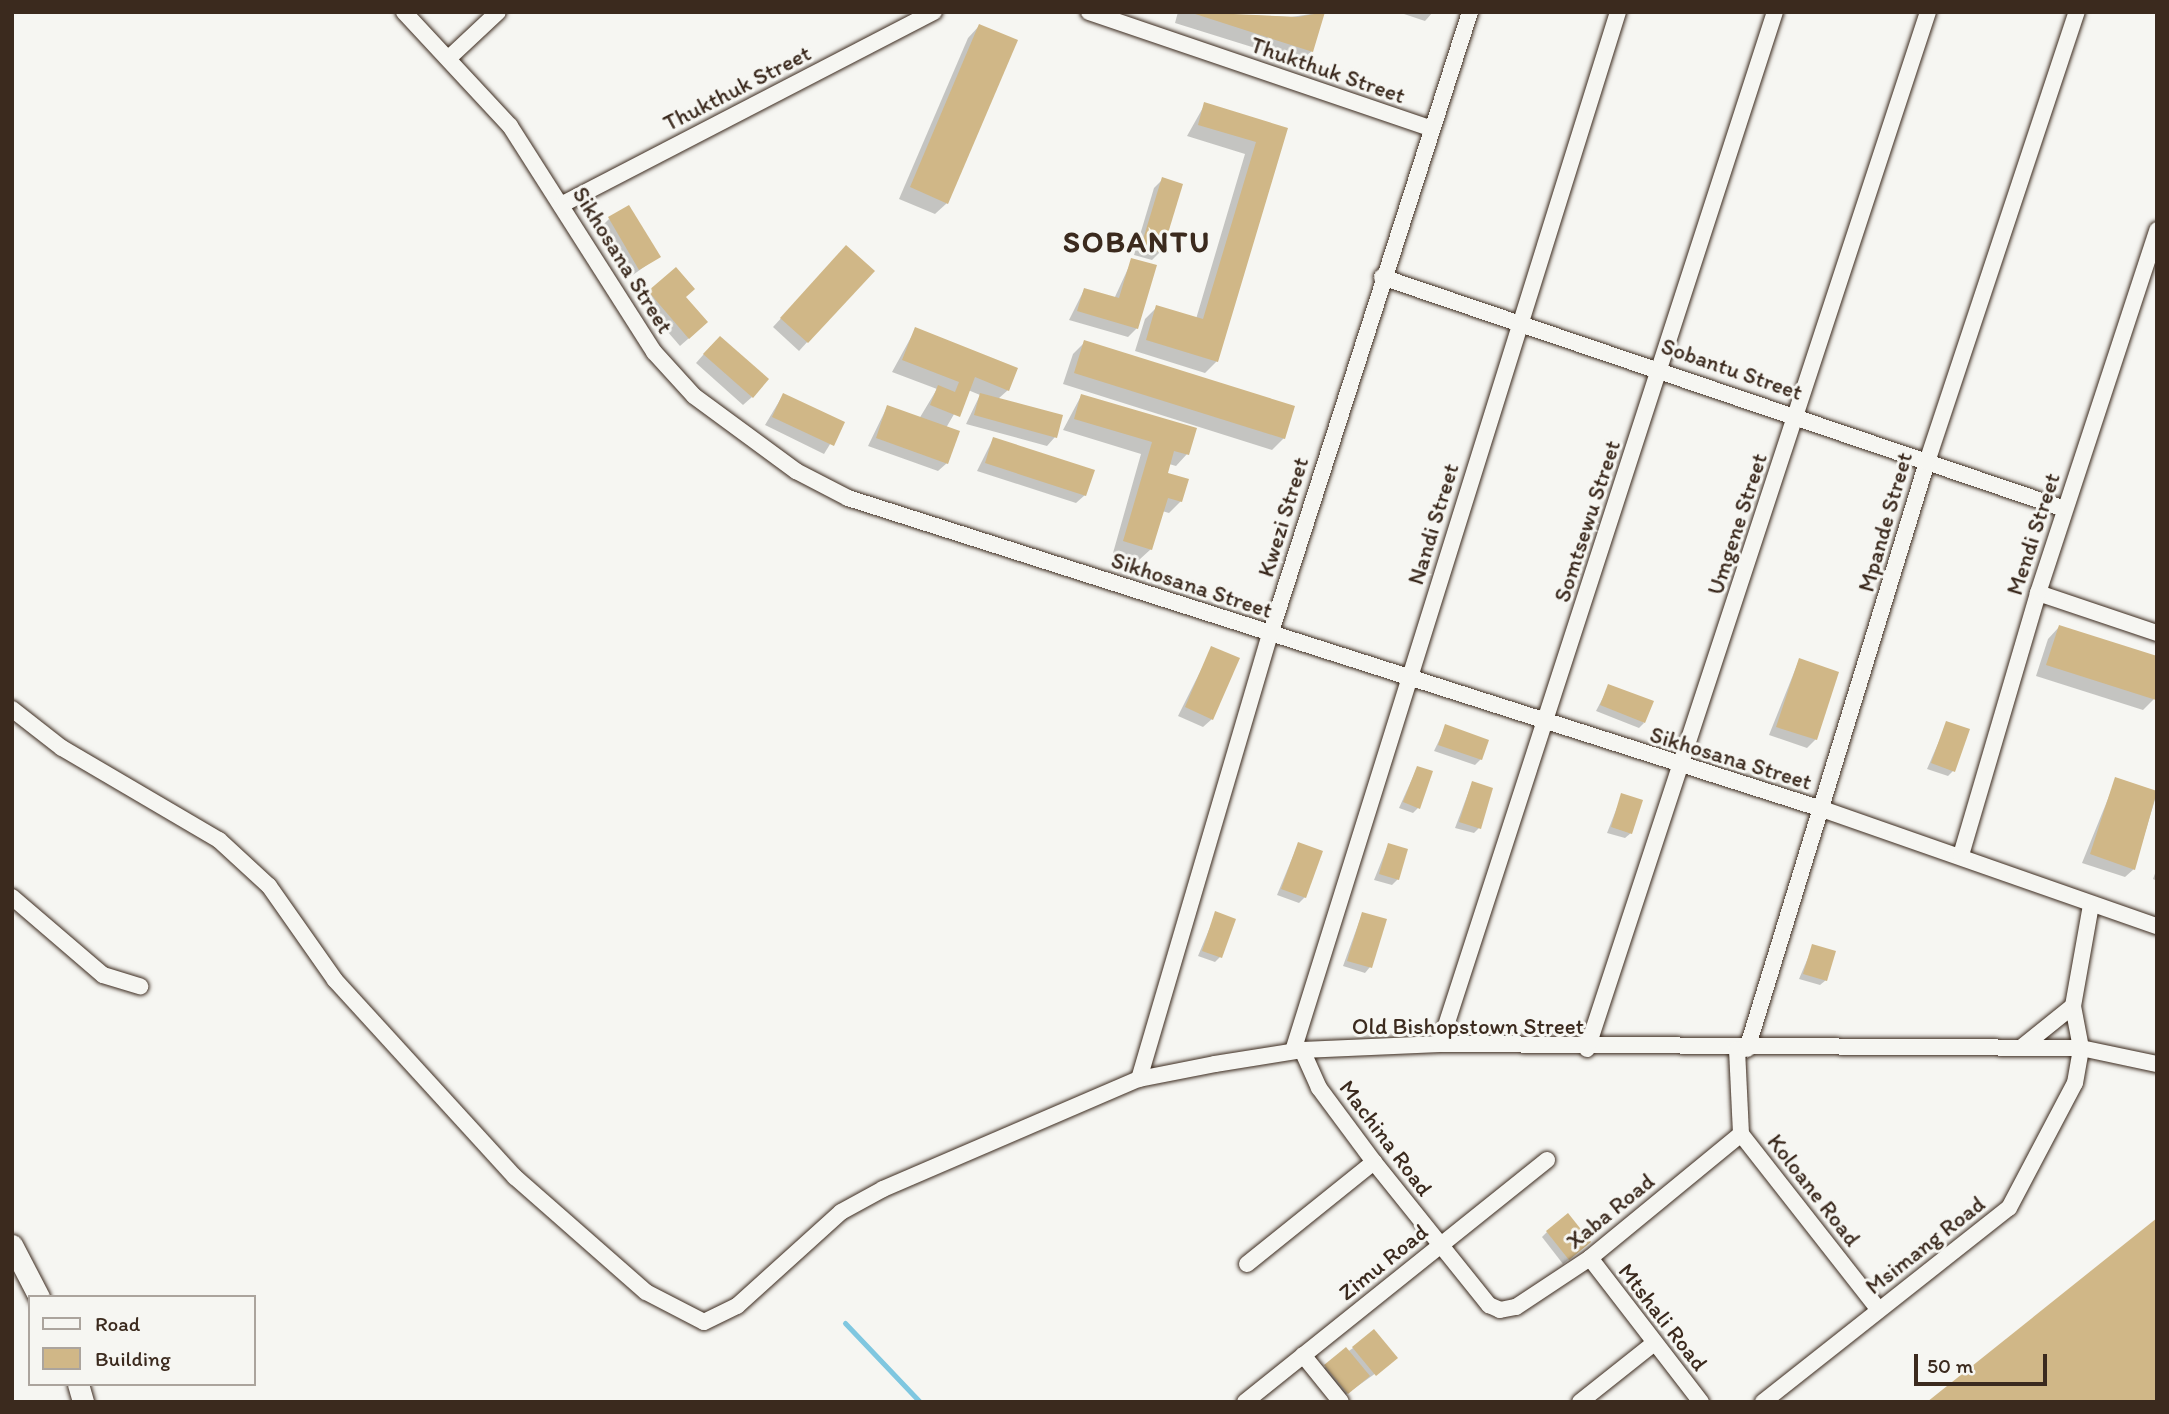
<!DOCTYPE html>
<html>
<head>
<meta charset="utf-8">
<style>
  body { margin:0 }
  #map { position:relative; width:2169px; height:1414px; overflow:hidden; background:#f6f6f2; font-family:Itim,sans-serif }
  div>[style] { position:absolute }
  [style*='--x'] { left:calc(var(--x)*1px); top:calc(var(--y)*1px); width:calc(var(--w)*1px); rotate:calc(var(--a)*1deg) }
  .shadow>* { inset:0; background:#0003 }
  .stream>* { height:5px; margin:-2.5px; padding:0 2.5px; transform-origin:2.5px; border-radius:2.5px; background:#7fc7e0 }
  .building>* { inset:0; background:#d0b787 }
  .roads { filter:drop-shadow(0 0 2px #3b2a1e) drop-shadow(0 0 2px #3b2a1e) }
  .minor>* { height:16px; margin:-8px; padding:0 8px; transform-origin:8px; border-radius:8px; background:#f6f6f2 }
  .tertiary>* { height:21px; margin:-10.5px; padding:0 10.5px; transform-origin:10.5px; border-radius:10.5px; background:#f6f6f2 }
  span { translate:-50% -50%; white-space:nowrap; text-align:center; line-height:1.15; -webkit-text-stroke:6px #f6f6f2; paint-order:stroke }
  .street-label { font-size:23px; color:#3b2a1e }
  .district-label { font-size:30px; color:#3b2a1e; font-weight:700; letter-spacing:2px }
  .frame { position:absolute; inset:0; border:14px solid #3b2a1e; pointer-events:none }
  .legend { position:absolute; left:28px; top:1295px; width:228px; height:91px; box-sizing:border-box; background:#f6f6f2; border:2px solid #aba49d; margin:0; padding:9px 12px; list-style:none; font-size:21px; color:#3b2a1e }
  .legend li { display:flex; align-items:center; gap:14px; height:35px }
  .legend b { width:35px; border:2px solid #aba49d }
  .scale { position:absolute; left:1914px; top:1354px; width:133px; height:32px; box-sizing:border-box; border:4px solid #3b2a1e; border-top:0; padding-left:9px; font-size:21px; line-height:24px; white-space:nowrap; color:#3b2a1e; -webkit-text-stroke:5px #f6f6f2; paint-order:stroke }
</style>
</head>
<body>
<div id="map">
  <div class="shadow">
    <i style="clip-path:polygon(1178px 12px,1291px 17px,1324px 12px,1312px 51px,1300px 62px,1175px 23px)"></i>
    <i style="clip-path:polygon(1398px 12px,1433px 12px,1425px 21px)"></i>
    <i style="clip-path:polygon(979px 26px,947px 203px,935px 214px,899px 199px,968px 38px)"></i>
    <i style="clip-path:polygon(1205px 104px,1286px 129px,1217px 361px,1205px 373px,1135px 351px,1145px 319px,1157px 307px,1196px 319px,1245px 154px,1187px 136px)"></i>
    <i style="clip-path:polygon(1163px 179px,1160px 252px,1152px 260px,1134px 255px,1154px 188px)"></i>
    <i style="clip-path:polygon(609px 219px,658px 257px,630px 277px,601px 227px)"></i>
    <i style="clip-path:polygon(838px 256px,872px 271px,799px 351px,773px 327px)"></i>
    <i style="clip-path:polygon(1132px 260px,1137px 328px,1128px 337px,1069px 320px,1084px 290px,1114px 299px)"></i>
    <i style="clip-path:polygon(650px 293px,684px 298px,697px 331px,680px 346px,641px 301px)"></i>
    <i style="clip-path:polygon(915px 330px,1008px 390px,998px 399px,1055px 437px,1047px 446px,966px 424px,980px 395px,968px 390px,946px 428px,947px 463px,938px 471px,868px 446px,887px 407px,919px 419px,937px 389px,892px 372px)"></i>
    <i style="clip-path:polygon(1085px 342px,1284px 438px,1272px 450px,1063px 384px,1073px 354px)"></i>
    <i style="clip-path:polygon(711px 346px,752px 397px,743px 405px,696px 363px)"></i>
    <i style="clip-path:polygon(783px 395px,843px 423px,824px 454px,765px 425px)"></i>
    <i style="clip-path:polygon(1081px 396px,1187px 454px,1176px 466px,1169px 464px,1166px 474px,1181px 501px,1169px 513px,1162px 511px,1151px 549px,1139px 560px,1113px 553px,1141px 454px,1063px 430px)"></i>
    <i style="clip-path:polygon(993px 439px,1085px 495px,1076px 503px,977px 471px)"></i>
    <i style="clip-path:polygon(2059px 627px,2157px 658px,2154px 699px,2143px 710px,2036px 676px,2048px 639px)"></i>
    <i style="clip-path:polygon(1212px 648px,1212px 719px,1203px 727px,1178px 716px)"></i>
    <i style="clip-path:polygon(1799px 660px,1816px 739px,1807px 748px,1769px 735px)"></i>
    <i style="clip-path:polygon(1609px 686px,1644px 723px,1639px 728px,1596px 711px)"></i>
    <i style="clip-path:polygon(1947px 723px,1953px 771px,1948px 776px,1927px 769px)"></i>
    <i style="clip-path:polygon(1446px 726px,1481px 759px,1475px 765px,1434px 751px)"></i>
    <i style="clip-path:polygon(1417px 768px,1418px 808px,1413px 813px,1399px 808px)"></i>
    <i style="clip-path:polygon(2116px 779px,2157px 793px,2134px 869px,2125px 877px,2082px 863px)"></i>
    <i style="clip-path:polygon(1472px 783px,1479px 828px,1474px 833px,1455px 828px)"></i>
    <i style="clip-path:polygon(1622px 795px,1631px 833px,1625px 838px,1607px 833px)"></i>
    <i style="clip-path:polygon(1298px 844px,1305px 897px,1299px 903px,1277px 895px)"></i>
    <i style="clip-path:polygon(1388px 845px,1398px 879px,1392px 885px,1374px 880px)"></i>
    <i style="clip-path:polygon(2157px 868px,2157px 881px,2153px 879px)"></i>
    <i style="clip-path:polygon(1216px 913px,1220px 957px,1215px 962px,1198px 956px)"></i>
    <i style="clip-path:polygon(1362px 914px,1370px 967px,1365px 973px,1343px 966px)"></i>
    <i style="clip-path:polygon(1813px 946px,1826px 980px,1820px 985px,1799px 979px)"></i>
    <i style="clip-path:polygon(1547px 1232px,1584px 1247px,1563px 1264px,1542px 1237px)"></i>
    <i style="clip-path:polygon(1353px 1348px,1390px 1363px,1341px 1398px,1320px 1371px)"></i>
  </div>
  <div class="stream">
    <i style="--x:845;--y:1323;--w:109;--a:46.5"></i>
  </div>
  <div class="building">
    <i style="clip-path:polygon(1189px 12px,1298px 17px,1325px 12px,1313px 52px)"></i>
    <i style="clip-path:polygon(979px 24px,1018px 40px,948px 204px,910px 187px)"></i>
    <i style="clip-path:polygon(1204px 102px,1288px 128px,1218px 362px,1146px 340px,1156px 305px,1203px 319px,1256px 142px,1198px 125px)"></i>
    <i style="clip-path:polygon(1162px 177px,1183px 184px,1162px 253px,1141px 246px)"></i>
    <i style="clip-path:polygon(629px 205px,661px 257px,639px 270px,608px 217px)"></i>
    <i style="clip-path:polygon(846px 245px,875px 271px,808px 343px,780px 318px)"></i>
    <i style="clip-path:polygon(1131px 258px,1157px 265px,1138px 329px,1077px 311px,1084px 288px,1119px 298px)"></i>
    <i style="clip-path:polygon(676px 267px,695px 289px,686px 297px,708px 322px,689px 339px,648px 291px)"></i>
    <i style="clip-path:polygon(915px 327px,1018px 368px,1009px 391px,975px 377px,960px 417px,930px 405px,938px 385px,955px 392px,959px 382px,902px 360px)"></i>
    <i style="clip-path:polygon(720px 336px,769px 379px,753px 398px,703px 354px)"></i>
    <i style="clip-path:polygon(1084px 340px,1295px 406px,1285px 439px,1074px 373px)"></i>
    <i style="clip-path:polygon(783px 393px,845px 422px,834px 446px,772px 417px)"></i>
    <i style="clip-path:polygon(980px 393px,1063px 415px,1057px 438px,974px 415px)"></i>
    <i style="clip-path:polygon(1081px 394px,1197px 428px,1189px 455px,1174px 451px,1168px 473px,1189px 479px,1182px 502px,1168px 498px,1152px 550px,1123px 541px,1152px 442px,1074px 419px)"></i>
    <i style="clip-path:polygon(887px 405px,960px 431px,948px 464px,876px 438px)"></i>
    <i style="clip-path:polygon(993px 437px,1095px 470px,1086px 496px,985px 463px)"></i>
    <i style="clip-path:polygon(2059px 625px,2157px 656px,2156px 700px,2046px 665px)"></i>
    <i style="clip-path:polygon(1211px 646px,1240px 658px,1213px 720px,1185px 707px)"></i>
    <i style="clip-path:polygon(1799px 658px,1839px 672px,1817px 740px,1776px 727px)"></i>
    <i style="clip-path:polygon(1608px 684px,1654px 701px,1645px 723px,1600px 705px)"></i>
    <i style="clip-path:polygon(1946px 721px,1970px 729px,1955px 772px,1931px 763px)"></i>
    <i style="clip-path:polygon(1445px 724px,1489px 740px,1482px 760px,1438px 745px)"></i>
    <i style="clip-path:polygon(1417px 766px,1433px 771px,1420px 809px,1403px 802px)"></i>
    <i style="clip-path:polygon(2115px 777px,2157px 791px,2135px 870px,2090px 854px)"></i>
    <i style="clip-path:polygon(1472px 781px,1493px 788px,1481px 829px,1459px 822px)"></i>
    <i style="clip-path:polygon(1621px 793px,1643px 800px,1632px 834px,1611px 827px)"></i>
    <i style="clip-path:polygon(1298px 842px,1323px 851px,1306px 898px,1281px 889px)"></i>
    <i style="clip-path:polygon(1388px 843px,1408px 849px,1399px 880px,1379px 874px)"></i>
    <i style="clip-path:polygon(1215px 911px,1236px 919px,1222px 958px,1202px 951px)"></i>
    <i style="clip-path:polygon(1362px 912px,1387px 919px,1372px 968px,1347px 961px)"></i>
    <i style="clip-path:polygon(1812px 944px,1836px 951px,1827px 981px,1803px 974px)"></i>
    <i style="clip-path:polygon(1568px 1213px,1591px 1242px,1569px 1260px,1546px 1231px)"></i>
    <i style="clip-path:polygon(2157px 1218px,2157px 1402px,1927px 1402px)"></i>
    <i style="clip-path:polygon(1374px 1329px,1398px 1358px,1376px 1376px,1352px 1347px)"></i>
    <i style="clip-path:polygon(1346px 1347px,1370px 1376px,1348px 1394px,1324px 1365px)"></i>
  </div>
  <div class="roads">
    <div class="minor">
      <i style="--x:404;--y:12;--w:156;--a:47.1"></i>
      <i style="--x:510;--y:126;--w:268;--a:57.5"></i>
      <i style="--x:654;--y:352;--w:59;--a:47.7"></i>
      <i style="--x:694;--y:396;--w:127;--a:36.3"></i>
      <i style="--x:796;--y:471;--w:59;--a:27.4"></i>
      <i style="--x:848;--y:498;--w:1026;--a:17.71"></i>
      <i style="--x:1825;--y:810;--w:352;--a:19.3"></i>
      <i style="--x:1089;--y:12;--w:362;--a:18.8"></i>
      <i style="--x:451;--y:56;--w:64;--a:-43.1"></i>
      <i style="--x:561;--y:205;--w:420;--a:-27.4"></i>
      <i style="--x:1382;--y:277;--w:721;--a:18.76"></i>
      <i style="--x:2038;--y:593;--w:126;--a:18.6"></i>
      <i style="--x:12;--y:709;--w:63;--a:38"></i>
      <i style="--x:62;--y:748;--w:182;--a:30.4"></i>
      <i style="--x:219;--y:840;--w:68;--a:42.6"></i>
      <i style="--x:269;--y:886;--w:115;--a:54.9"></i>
      <i style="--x:335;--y:980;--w:267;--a:47.6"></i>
      <i style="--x:515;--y:1177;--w:174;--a:41.3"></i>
      <i style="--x:646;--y:1292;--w:65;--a:27.3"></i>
      <i style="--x:704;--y:1322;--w:37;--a:-26"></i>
      <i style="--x:737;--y:1306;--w:140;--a:-42.1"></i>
      <i style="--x:841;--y:1212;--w:48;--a:-28.7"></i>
      <i style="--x:883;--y:1189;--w:279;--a:-23.3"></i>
      <i style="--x:1139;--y:1079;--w:77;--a:-11.2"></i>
      <i style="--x:1215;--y:1064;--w:88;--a:-9.1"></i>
      <i style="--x:1302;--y:1050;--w:138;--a:-2.5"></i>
      <i style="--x:1440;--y:1044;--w:641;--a:0.36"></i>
      <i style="--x:2081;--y:1048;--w:78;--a:11.9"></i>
      <i style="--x:1961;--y:855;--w:273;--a:-73.6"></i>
      <i style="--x:2038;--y:593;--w:382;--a:-71.8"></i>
      <i style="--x:12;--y:897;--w:120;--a:40.6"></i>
      <i style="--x:103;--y:975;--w:39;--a:17"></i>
      <i style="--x:1440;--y:1044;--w:1085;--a:-72.02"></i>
      <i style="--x:2022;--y:1047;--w:65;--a:-38.8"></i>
      <i style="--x:1587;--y:1049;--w:1092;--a:-71.8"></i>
      <i style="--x:1737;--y:1049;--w:85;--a:87.3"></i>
      <i style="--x:1741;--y:1134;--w:222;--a:51.9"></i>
      <i style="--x:1747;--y:1049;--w:614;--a:-72.95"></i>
      <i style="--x:1927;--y:462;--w:474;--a:-71.6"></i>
      <i style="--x:1302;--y:1050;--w:42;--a:65.9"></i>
      <i style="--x:1319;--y:1088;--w:92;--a:53.4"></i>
      <i style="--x:1374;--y:1162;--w:184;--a:51.2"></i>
      <i style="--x:1489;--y:1305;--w:12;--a:24"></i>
      <i style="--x:1500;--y:1310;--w:16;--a:-11"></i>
      <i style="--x:1516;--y:1307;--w:89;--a:-33.5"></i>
      <i style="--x:1590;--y:1258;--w:195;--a:-39.4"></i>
      <i style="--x:1293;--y:1051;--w:1089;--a:-72.63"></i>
      <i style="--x:1139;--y:1079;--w:463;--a:-73.6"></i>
      <i style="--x:1270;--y:635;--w:654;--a:-72.2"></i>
      <i style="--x:1590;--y:1258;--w:182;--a:52.4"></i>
      <i style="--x:1247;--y:1264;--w:163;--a:-38.8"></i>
      <i style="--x:1303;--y:1355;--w:60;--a:51"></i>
      <i style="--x:1245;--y:1402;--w:387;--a:-38.7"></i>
      <i style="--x:1580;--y:1402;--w:92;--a:-38.4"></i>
      <i style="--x:1763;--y:1402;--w:313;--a:-38.3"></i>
      <i style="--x:2009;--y:1208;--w:141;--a:-62.2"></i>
      <i style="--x:2075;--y:1083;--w:36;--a:-80"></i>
      <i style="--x:2081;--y:1048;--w:43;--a:-100.8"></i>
      <i style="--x:2073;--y:1006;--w:103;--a:-79.9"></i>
    </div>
    <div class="tertiary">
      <i style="--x:12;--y:1245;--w:59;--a:62.6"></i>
      <i style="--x:78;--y:1384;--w:19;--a:74"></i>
    </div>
  </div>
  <div class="street-label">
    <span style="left:1328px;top:70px;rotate:19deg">Thukthuk Street</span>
    <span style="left:737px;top:88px;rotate:-27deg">Thukthuk Street</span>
    <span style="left:623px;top:260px;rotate:58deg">Sikhosana Street</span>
    <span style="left:1732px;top:369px;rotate:19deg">Sobantu Street</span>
    <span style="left:1283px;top:517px;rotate:-73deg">Kwezi Street</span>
    <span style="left:1587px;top:521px;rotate:-72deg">Somtsewu Street</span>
    <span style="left:1885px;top:522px;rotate:-74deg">Mpande Street</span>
    <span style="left:1433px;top:524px;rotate:-73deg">Nandi Street</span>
    <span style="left:1737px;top:524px;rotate:-72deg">Umgene Street</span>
    <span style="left:2033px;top:534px;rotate:-72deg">Mendi Street</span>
    <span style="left:1192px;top:585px;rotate:18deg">Sikhosana Street</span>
    <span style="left:1731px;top:758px;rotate:17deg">Sikhosana Street</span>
    <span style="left:1468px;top:1026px">Old Bishopstown Street</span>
    <span style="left:1386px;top:1138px;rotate:53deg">Machina Road</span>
    <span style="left:1814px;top:1190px;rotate:52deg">Koloane Road</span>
    <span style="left:1610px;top:1211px;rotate:-39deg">Xaba Road</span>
    <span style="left:1925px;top:1245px;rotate:-38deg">Msimang Road</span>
    <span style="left:1383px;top:1262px;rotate:-39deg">Zimu Road</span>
    <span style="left:1663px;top:1317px;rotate:52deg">Mtshali Road</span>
  </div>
  <div class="district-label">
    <span style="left:1137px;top:242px">SOBANTU</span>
  </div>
  <div class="frame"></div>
  <ul class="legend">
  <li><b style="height:9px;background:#f6f6f2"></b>Road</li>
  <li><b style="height:19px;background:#d0b787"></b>Building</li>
  </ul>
  <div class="scale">50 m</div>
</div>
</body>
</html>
